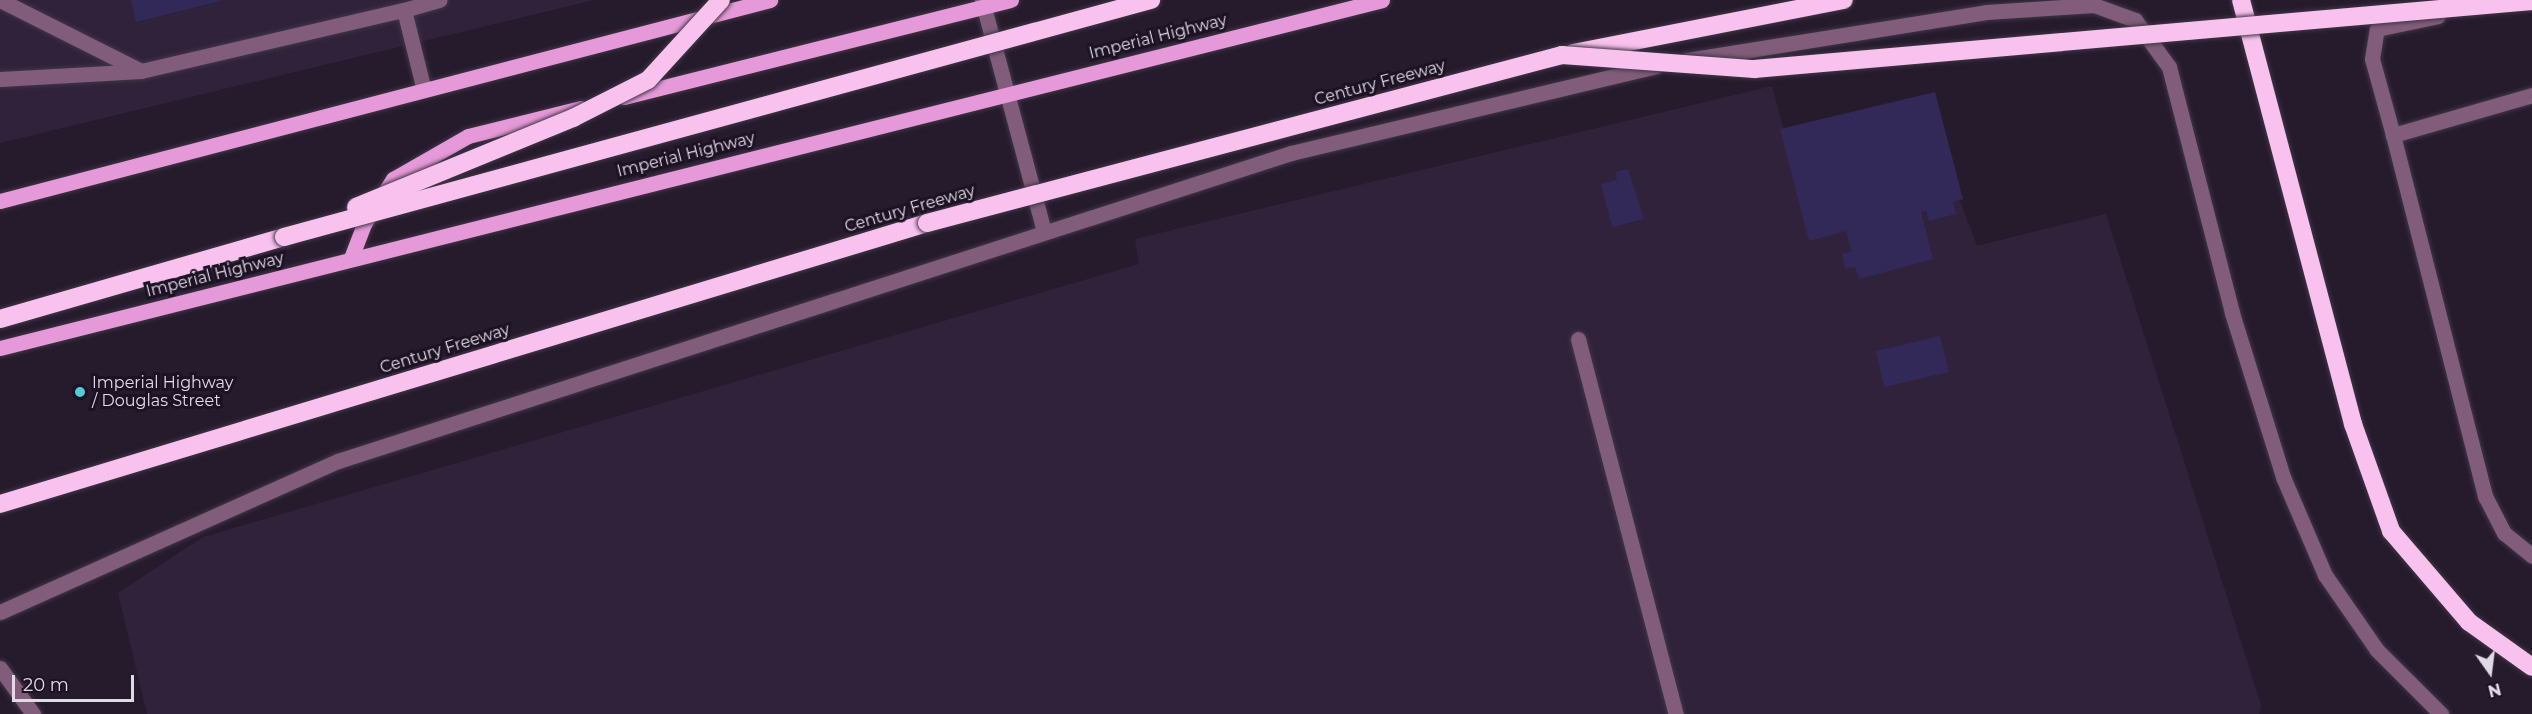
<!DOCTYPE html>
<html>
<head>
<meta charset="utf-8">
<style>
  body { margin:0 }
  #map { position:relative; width:2532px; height:714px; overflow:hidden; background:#261b2d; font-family:Montserrat,sans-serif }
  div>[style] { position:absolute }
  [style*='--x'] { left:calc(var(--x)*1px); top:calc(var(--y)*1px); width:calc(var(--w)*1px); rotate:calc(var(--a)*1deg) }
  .built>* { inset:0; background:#30223a }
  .building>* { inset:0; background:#322959 }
  .roads { filter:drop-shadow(0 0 2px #403647) drop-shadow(0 0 2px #403647) }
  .minor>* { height:15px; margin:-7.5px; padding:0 7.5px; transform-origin:7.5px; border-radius:7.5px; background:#825d7b }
  .major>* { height:15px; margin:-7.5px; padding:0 7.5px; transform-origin:7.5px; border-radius:7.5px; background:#e699d8 }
  .highway>* { height:18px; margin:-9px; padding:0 9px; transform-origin:9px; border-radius:9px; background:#f8c1ee }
  .bridges { filter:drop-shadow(0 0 2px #403647) drop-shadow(0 0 2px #403647) }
  .highway-bridge>* { height:18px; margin:-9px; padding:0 9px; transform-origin:9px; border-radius:9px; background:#f8c1ee }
  .dots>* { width:16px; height:16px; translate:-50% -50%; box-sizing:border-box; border:3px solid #1c1223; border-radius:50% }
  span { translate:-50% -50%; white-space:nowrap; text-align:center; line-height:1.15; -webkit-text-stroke:6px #1c1223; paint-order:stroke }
  .street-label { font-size:16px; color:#e0d9e6 }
  .poi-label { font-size:16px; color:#e0d9e6 }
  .left { translate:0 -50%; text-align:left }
  .north { position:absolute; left:2460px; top:642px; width:60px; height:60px; -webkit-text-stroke:4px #1c1223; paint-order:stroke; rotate:166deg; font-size:16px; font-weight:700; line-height:24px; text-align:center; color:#e0d9e6 }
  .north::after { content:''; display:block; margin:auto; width:21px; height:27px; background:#e0d9e6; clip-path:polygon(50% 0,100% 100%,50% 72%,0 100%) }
  .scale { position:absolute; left:12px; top:675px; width:122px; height:27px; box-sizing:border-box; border:3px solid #e0d9e6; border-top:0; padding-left:8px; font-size:18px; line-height:21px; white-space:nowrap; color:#e0d9e6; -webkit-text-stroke:4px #1c1223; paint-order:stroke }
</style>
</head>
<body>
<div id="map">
  <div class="built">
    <i style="clip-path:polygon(0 0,594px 0,0 143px)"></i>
    <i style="clip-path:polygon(1772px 86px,1811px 232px,1958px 195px,1977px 246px,2106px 214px,2261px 705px,2259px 714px,147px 714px,118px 593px,203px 537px,1139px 264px,1135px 239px)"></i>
  </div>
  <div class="building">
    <i style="clip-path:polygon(131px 0,220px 0,220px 1px,136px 22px)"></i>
    <i style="clip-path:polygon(1935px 92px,1963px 199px,1953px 202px,1956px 214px,1929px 221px,1926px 211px,1921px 212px,1933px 259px,1859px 279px,1855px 267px,1845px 269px,1842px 254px,1851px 252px,1846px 231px,1809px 241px,1780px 129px)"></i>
    <i style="clip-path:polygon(1628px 169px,1644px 219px,1612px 227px,1601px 184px,1617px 180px,1615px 172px)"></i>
    <i style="clip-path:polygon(1940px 336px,1949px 372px,1884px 387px,1876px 351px)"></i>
  </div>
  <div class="roads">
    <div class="minor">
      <i style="--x:0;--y:0;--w:158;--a:26.7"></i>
      <i style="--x:141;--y:71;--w:270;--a:-13.1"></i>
      <i style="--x:404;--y:10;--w:82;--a:76"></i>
      <i style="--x:982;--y:0;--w:240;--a:75"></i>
      <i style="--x:404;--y:10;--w:37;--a:-16"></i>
      <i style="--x:1687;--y:60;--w:303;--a:-9.1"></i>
      <i style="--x:1986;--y:12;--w:108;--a:-3.7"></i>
      <i style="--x:2094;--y:5;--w:44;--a:20.1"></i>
      <i style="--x:2135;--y:20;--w:58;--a:54.1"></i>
      <i style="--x:2169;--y:67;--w:254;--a:75.6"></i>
      <i style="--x:2232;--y:313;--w:172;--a:72.7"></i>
      <i style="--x:2283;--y:477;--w:107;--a:66.8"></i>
      <i style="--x:2325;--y:575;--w:91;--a:55.3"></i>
      <i style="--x:2377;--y:650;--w:91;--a:45"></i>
      <i style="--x:0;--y:79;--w:141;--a:-3.2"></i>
      <i style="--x:2532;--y:95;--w:145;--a:163.9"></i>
      <i style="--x:2393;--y:135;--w:373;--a:75.7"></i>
      <i style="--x:2485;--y:496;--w:42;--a:62.8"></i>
      <i style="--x:2504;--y:533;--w:36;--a:39"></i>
      <i style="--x:2393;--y:135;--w:79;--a:-105.4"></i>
      <i style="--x:2372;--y:59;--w:30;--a:-81"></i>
      <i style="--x:2377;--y:29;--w:62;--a:-12"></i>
      <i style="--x:1578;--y:339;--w:388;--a:75.4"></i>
      <i style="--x:0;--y:612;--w:370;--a:-24.1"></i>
      <i style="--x:338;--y:461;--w:1002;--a:-17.91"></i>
      <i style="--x:1291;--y:153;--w:374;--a:-13.4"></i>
      <i style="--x:0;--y:668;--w:57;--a:54.3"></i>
    </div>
    <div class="major">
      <i style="--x:624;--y:97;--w:399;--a:-14.1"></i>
      <i style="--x:0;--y:201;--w:796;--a:-14.63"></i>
      <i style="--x:351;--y:258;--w:36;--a:-69"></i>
      <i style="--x:364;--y:224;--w:54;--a:-57.2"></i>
      <i style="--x:393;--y:179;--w:86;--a:-29.8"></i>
      <i style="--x:468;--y:136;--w:116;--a:-13.9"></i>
      <i style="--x:0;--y:348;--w:1425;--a:-14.13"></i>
    </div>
    <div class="highway">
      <i style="--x:2241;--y:0;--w:439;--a:75.2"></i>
      <i style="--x:2353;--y:424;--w:114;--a:70.4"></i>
      <i style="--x:2391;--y:531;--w:120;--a:49.4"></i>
      <i style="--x:2469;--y:622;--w:77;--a:35.5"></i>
      <i style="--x:1573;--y:53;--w:276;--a:-11.1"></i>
      <i style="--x:0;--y:319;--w:296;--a:-16.1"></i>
      <i style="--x:0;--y:504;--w:969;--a:-16.86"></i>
    </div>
  </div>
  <div class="bridges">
    <div class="highway-bridge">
      <i style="--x:356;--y:207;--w:235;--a:-22.3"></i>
      <i style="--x:573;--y:118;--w:84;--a:-26.9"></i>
      <i style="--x:648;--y:80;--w:108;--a:-47.6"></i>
      <i style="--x:927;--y:223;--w:657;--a:-14.82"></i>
      <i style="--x:1562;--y:55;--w:193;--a:4.2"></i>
      <i style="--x:1754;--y:69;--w:781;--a:-5"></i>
      <i style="--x:284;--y:237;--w:899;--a:-15.29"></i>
    </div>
  </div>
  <div class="dots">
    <i style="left:80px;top:392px;background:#51ccd5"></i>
  </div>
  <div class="street-label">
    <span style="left:1158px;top:37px;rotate:-14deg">Imperial Highway</span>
    <span style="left:1380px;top:83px;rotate:-15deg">Century Freeway</span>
    <span style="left:686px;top:155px;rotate:-14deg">Imperial Highway</span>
    <span style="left:910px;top:209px;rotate:-16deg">Century Freeway</span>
    <span style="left:215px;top:275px;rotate:-14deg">Imperial Highway</span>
    <span style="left:445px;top:349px;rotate:-17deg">Century Freeway</span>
  </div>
  <div class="poi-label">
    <span class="left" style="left:92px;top:392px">Imperial Highway<br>/ Douglas Street</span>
  </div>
  <div class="north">N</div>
  <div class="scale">20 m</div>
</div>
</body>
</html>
